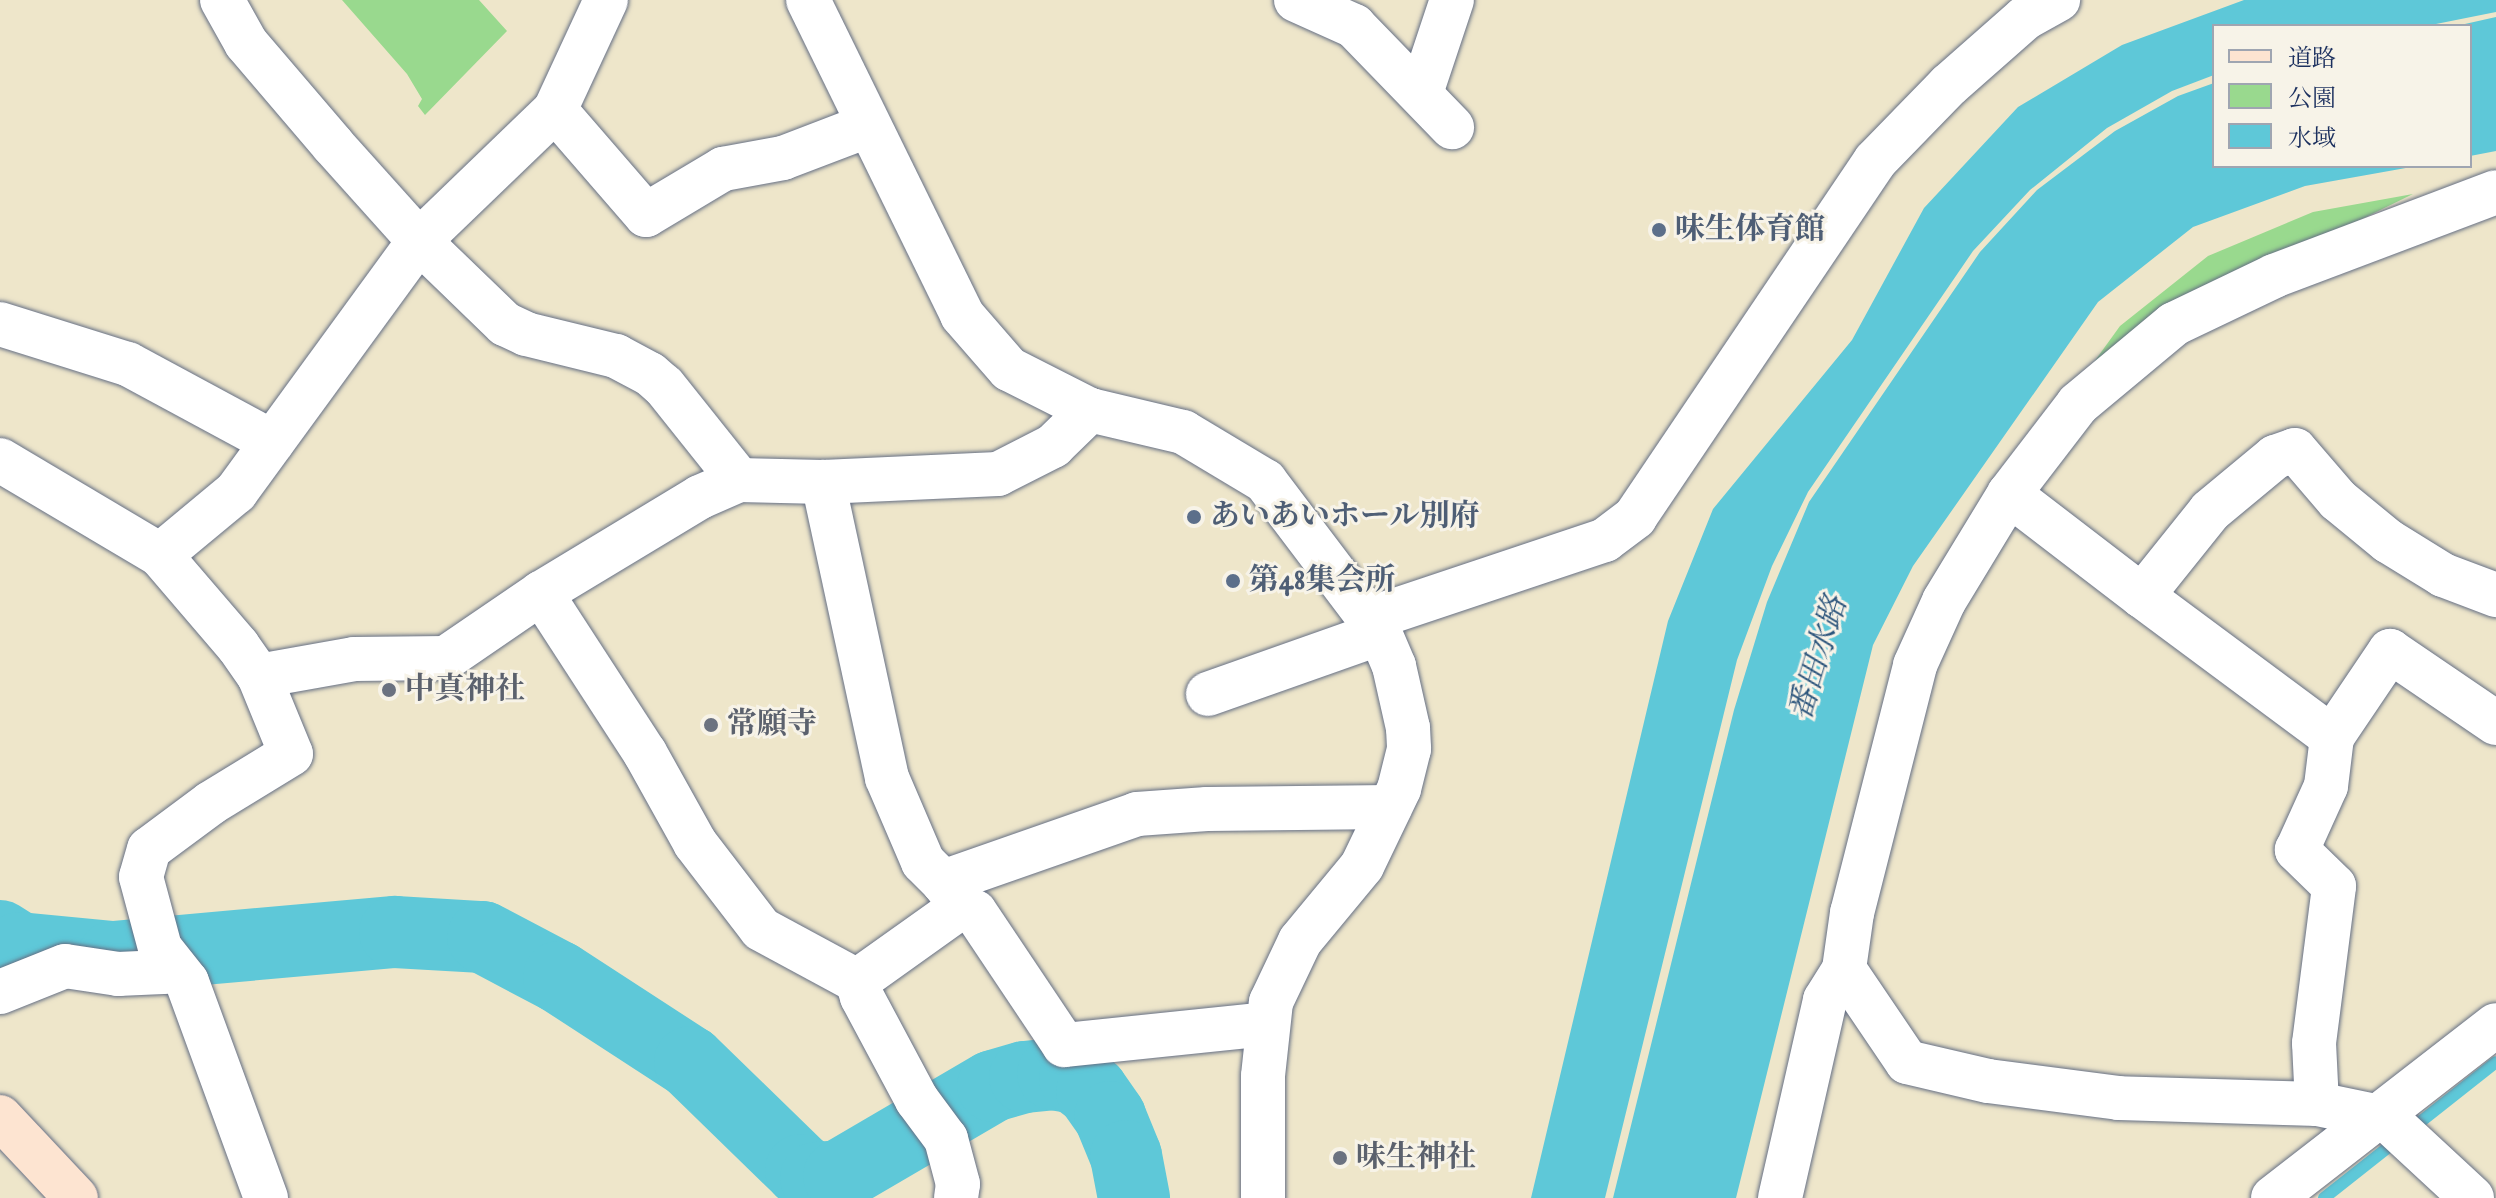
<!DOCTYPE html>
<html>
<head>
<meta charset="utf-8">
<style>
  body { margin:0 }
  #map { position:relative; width:2496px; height:1198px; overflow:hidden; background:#eee6ca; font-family:"IM FELL English","Noto Serif JP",serif }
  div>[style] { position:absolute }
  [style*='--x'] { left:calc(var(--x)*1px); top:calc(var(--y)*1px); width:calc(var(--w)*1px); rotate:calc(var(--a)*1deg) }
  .green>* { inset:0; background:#99d98e }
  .water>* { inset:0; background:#5ec8d8 }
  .stream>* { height:12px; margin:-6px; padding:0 6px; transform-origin:6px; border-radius:6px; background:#5ec8d8 }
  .river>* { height:72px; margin:-36px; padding:0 36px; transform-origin:36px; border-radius:36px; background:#5ec8d8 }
  .roads { filter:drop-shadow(0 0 2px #656f84) drop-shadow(0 0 2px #656f84) }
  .minor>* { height:44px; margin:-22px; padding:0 22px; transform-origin:22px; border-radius:22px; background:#fff }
  .secondary>* { height:44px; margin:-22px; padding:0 22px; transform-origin:22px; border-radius:22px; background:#fde4d1 }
  .dots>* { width:22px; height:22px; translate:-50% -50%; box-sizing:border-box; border:4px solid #f7f3e8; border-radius:50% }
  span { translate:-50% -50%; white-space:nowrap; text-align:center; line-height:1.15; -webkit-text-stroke:6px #f7f3e8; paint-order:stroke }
  .service-label { font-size:30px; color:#4e5e75; font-weight:700 }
  .left { translate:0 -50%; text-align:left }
  .worship-label { font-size:30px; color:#5b616d; font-weight:700 }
  .water-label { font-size:32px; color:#2c557c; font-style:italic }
  .legend { position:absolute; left:2212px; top:24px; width:260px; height:144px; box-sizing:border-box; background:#f7f3e8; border:2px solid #9fa5b1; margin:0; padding:10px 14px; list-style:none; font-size:24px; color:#1b2f5e }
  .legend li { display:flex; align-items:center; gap:16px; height:40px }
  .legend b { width:40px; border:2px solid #9fa5b1 }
</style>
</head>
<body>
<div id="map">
  <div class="green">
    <i style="clip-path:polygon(342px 0,479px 0,507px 31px,425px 115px,418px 106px,422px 99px,407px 74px)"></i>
    <i style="clip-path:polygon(2413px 194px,2172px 312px,2068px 398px,2120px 326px,2208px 256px,2313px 212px)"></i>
  </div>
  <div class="water">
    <i style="clip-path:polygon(2244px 0,2496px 0,2496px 12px,2426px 26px,2214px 26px,2214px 75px,2172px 91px,2107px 128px,2030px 190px,1973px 251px,1808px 492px,1772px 566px,1737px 660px,1605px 1198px,1531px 1198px,1668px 621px,1713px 509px,1852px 340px,1924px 208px,2018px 107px,2122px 45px)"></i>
    <i style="clip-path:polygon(2496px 17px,2496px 151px,2470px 156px,2470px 26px,2456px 26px)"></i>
    <i style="clip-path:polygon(2214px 83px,2214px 166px,2417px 166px,2305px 186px,2193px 227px,2098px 302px,1913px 566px,1873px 645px,1736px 1198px,1613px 1198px,1734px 710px,1767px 602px,1809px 502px,1980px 252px,2037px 190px,2115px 131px,2178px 96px)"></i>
  </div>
  <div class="stream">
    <i style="--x:2324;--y:1198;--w:219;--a:-38.3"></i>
  </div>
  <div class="river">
    <i style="--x:0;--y:936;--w:22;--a:32"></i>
    <i style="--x:19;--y:948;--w:94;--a:5.5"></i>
    <i style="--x:113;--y:957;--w:283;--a:-5.1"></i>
    <i style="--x:395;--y:932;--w:88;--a:3.3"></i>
    <i style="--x:483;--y:937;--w:86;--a:27.8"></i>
    <i style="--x:559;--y:977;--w:156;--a:33"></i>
    <i style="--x:690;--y:1062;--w:155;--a:44.2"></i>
    <i style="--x:801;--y:1170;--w:17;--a:28"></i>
    <i style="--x:816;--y:1178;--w:23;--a:-5"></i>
    <i style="--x:839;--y:1176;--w:178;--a:-30.3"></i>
    <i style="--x:993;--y:1086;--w:33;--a:-16"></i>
    <i style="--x:1025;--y:1077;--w:28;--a:-6"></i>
    <i style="--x:1053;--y:1074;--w:22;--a:10"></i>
    <i style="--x:1075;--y:1078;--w:21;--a:37"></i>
    <i style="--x:1092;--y:1091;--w:32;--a:55"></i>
    <i style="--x:1110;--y:1117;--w:42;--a:67.7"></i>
    <i style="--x:1126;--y:1156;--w:43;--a:79.2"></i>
  </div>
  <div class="roads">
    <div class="minor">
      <i style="--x:222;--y:0;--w:49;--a:60.8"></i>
      <i style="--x:246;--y:43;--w:134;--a:49.5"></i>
      <i style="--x:333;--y:145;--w:129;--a:48.1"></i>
      <i style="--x:419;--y:241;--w:120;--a:44"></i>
      <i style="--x:505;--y:324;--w:23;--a:25"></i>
      <i style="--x:526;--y:334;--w:93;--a:13.7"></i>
      <i style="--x:616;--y:356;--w:38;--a:28"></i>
      <i style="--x:650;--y:374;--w:18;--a:41"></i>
      <i style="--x:664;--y:386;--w:120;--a:51.4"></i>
      <i style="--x:808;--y:0;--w:351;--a:63.9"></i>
      <i style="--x:962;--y:315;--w:72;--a:49"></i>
      <i style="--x:1009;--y:369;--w:91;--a:26.8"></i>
      <i style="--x:1090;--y:410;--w:96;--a:13.3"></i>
      <i style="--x:1183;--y:432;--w:96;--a:30.9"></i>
      <i style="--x:1265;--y:481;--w:191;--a:52.9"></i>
      <i style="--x:1380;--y:633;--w:36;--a:67"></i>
      <i style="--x:1394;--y:666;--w:64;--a:77.3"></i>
      <i style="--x:1408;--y:728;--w:21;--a:87"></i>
      <i style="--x:1409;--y:749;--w:41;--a:104"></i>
      <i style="--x:1399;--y:789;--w:85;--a:115.7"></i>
      <i style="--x:1362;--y:866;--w:97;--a:129.6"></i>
      <i style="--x:1300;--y:941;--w:68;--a:115.4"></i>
      <i style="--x:1271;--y:1002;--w:74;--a:96.2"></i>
      <i style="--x:1263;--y:1076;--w:122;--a:90"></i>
      <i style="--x:1296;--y:0;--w:64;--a:24.1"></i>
      <i style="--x:1354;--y:26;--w:141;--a:45.9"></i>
      <i style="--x:1421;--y:93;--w:98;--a:-71.6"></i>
      <i style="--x:555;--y:110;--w:139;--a:49.1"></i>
      <i style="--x:646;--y:215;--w:90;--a:-30.9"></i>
      <i style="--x:723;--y:169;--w:61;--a:-10.4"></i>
      <i style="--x:783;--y:158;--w:90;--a:-20.9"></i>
      <i style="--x:0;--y:324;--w:134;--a:17.4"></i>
      <i style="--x:128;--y:364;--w:164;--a:28.4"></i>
      <i style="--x:0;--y:460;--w:186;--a:30.7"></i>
      <i style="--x:160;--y:555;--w:120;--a:49.4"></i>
      <i style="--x:238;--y:646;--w:37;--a:55"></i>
      <i style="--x:259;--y:676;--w:97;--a:-10.1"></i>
      <i style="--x:354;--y:659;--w:92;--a:-0.6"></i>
      <i style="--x:446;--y:658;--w:115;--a:-34.4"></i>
      <i style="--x:541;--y:593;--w:186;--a:-31.1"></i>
      <i style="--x:700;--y:497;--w:43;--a:-23.6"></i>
      <i style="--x:739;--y:480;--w:84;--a:1.4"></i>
      <i style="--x:823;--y:482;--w:175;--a:-2.6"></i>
      <i style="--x:998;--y:474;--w:62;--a:-27"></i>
      <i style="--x:1053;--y:446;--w:52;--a:-44.2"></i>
      <i style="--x:823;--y:482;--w:303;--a:77.8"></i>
      <i style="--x:887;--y:778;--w:91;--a:66.8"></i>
      <i style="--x:923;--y:862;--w:28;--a:45"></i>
      <i style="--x:943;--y:882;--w:206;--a:-19.3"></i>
      <i style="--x:1137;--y:814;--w:70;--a:-4.1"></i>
      <i style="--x:1207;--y:809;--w:183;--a:-0.6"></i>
      <i style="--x:2009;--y:494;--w:168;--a:37.5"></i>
      <i style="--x:2142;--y:596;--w:109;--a:-51.3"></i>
      <i style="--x:2210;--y:511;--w:85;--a:-39.7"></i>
      <i style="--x:2275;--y:457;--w:21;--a:-19"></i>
      <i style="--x:2295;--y:450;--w:66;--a:49.3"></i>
      <i style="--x:2338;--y:500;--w:65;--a:39.4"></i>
      <i style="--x:2388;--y:541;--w:65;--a:31.7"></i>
      <i style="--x:2443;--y:575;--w:57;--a:20.7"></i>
      <i style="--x:160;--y:555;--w:99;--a:-39.7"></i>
      <i style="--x:236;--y:492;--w:311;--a:-53.9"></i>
      <i style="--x:419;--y:241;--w:189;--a:-43.9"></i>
      <i style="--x:555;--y:110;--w:121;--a:-65.1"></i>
      <i style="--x:541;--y:593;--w:191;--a:57"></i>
      <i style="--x:645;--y:753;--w:103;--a:60.9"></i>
      <i style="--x:695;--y:843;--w:108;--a:52.5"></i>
      <i style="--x:761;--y:929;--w:109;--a:28.4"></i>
      <i style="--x:2142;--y:596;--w:237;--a:36.6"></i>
      <i style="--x:1369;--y:619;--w:249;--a:-18.5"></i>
      <i style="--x:1605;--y:540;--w:38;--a:-37"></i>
      <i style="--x:1635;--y:517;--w:429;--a:-56"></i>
      <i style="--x:1875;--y:161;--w:106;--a:-45.8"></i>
      <i style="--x:1949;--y:85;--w:101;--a:-41.4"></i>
      <i style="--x:2025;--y:18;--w:38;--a:-29"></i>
      <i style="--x:259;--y:676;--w:84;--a:67.7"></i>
      <i style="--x:291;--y:754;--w:94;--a:148.5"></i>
      <i style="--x:211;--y:803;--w:77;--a:143.4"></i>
      <i style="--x:149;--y:849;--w:29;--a:106"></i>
      <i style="--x:141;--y:877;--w:73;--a:75"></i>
      <i style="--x:160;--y:948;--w:43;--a:51.5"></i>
      <i style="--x:187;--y:982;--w:230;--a:69.9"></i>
      <i style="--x:1208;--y:694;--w:182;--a:-19.5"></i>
      <i style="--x:943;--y:882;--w:31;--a:52"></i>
      <i style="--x:962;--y:906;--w:14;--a:25"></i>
      <i style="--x:975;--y:912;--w:160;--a:56.2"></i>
      <i style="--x:1064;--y:1045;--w:203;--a:-5.9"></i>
      <i style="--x:0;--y:992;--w:70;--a:-21.8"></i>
      <i style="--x:65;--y:966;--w:54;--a:8.6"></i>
      <i style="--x:118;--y:974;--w:45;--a:-2.5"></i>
      <i style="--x:163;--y:972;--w:13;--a:-18"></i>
      <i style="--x:2317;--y:1104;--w:61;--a:-92.8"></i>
      <i style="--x:2314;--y:1043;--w:158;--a:-82.7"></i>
      <i style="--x:2334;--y:886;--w:52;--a:-135.8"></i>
      <i style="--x:2297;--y:850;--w:70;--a:-65.6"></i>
      <i style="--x:2326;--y:786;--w:49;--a:-83"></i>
      <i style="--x:2332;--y:737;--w:104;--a:-56"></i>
      <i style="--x:2390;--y:651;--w:128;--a:34.2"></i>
      <i style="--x:956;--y:1198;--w:14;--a:-82"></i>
      <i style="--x:958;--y:1184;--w:47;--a:-104.9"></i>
      <i style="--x:946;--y:1139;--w:49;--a:-126.6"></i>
      <i style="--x:917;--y:1100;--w:117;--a:-118.1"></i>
      <i style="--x:862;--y:997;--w:17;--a:-107"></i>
      <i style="--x:857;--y:981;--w:129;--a:-35.5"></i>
      <i style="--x:1780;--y:1198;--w:203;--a:-77.2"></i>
      <i style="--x:1825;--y:1000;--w:36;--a:-58"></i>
      <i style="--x:2273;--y:1198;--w:282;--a:-37.8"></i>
      <i style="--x:2472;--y:1198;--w:110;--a:-137.2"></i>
      <i style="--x:2391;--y:1123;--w:13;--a:-151"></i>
      <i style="--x:2380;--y:1117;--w:64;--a:-168.3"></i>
      <i style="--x:2317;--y:1104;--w:198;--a:-178.3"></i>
      <i style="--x:2119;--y:1098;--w:132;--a:-172.6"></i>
      <i style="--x:1988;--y:1081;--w:83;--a:-166.8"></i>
      <i style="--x:1907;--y:1062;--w:112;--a:-124.1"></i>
      <i style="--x:1844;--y:969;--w:57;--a:-81.9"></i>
      <i style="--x:1852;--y:913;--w:256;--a:-75.7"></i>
      <i style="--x:1915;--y:665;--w:70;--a:-65.6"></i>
      <i style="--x:1944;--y:601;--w:125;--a:-58.7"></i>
      <i style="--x:2009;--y:494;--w:113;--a:-52.5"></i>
      <i style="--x:2078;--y:404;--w:125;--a:-39.8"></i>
      <i style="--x:2174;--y:324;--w:111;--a:-25.6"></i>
      <i style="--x:2274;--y:276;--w:237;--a:-20.7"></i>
    </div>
    <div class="secondary">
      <i style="--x:0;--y:1117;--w:111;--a:46.8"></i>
    </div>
  </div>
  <div class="dots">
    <i style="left:1659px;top:230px;background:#5c6f8a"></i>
    <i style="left:1194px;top:517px;background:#5c6f8a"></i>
    <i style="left:1233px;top:581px;background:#5c6f8a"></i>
    <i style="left:389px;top:690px;background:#6b7280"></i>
    <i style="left:711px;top:725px;background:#6b7280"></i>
    <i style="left:1340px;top:1158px;background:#6b7280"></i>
  </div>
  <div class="service-label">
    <span class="left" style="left:1675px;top:230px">味生体育館</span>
    <span class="left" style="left:1210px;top:517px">あいあいホール別府</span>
    <span class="left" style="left:1249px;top:581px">第48集会所</span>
  </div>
  <div class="worship-label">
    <span class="left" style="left:405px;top:690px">中真神社</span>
    <span class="left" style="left:727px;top:725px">常願寺</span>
    <span class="left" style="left:1356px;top:1158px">味生神社</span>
  </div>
  <div class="water-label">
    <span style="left:1820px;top:659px;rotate:-73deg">番田水路</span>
  </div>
  <ul class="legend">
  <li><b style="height:10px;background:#fde4d1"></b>道路</li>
  <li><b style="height:22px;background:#99d98e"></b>公園</li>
  <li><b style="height:22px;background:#5ec8d8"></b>水域</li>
  </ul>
</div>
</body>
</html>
